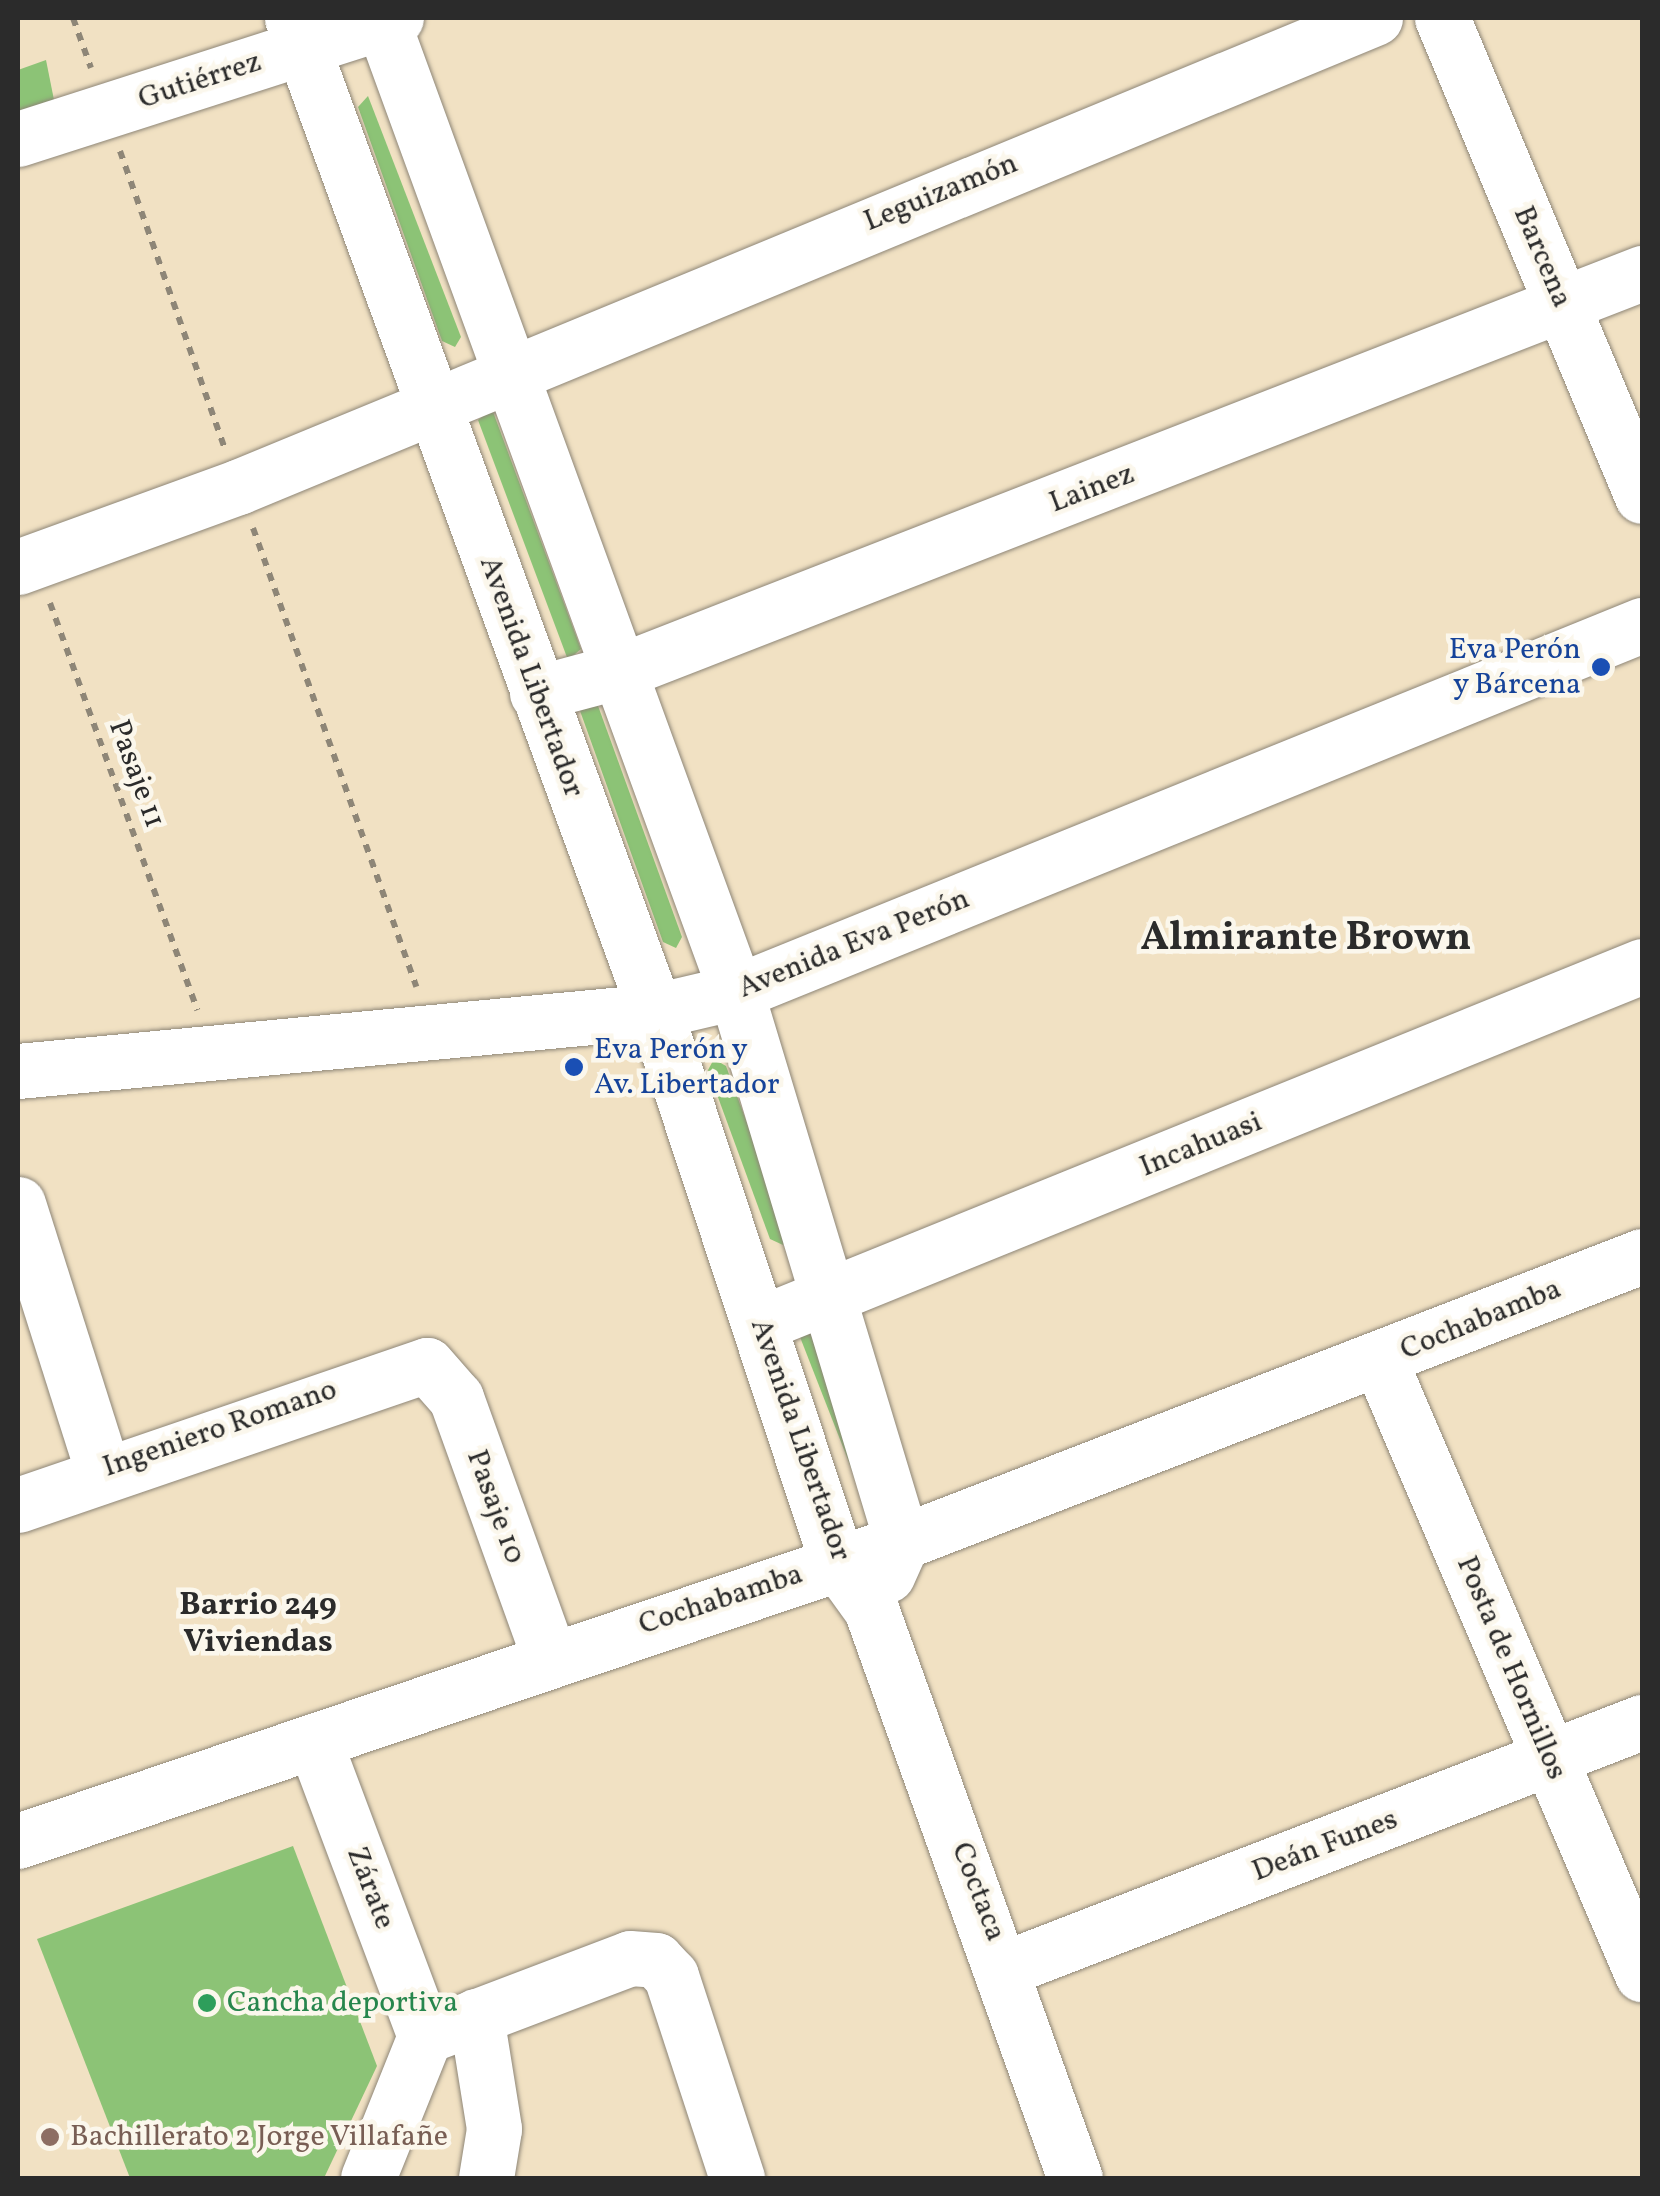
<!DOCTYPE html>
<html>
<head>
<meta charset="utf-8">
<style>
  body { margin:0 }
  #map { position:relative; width:1660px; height:2196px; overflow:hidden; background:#f1e1c3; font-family:Vollkorn,serif }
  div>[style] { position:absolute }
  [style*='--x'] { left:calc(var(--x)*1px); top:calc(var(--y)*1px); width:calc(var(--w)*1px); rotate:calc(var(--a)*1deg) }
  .green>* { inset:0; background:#8cc376 }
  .path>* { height:6px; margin-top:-3px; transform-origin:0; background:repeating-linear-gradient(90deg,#8e8677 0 8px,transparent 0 16px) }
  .roads { filter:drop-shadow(0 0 2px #8e8677) drop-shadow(0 0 2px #8e8677) }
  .minor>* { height:55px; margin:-27.5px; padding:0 27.5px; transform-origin:27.5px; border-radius:27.5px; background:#fff }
  .dots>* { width:28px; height:28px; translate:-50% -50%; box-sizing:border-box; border:5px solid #fbf7ec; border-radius:50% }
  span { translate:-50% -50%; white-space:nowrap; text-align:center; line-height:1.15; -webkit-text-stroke:9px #fbf7ec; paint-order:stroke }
  .street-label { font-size:30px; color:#2b2b2b }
  .transit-label { font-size:30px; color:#164399 }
  .right { translate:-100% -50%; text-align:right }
  .left { translate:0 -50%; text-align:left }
  .leisure-label { font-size:30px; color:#27864d }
  .education-label { font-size:30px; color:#785e54 }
  .neighbourhood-label { font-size:32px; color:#2b2b2b; font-weight:700 }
  .district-label { font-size:40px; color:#2b2b2b; font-weight:700 }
  .frame { position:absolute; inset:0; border:20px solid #2b2b2b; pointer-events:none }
</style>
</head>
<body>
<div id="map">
  <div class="green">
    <i style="clip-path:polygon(46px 60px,56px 110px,18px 123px,18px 70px)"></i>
    <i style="clip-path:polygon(368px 96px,461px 337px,455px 347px,442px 341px,358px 107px)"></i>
    <i style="clip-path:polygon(492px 409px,581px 649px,568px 660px,478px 420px)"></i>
    <i style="clip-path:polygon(597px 703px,682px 937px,676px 948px,663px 942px,579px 708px)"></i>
    <i style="clip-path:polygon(714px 1059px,726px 1066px,788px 1234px,783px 1245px,770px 1239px,708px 1070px)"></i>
    <i style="clip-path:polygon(801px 1302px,859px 1488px,791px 1314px)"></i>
    <i style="clip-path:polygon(293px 1846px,377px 2066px,324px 2178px,130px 2178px,37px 1939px)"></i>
  </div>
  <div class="path">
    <i style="--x:73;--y:18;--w:53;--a:70.2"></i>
    <i style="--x:120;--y:151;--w:313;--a:70.6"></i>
    <i style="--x:253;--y:528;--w:487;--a:70.4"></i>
    <i style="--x:50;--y:603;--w:433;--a:70.1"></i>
  </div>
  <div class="roads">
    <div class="minor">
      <i style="--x:292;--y:18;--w:1057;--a:69.92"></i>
      <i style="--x:655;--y:1011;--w:580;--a:71.72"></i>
      <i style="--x:837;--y:1562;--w:58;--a:54.1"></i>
      <i style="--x:871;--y:1609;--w:604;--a:70.28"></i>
      <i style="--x:381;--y:18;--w:1037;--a:69.97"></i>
      <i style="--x:736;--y:992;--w:575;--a:73.21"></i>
      <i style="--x:902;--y:1542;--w:36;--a:114"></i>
      <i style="--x:1442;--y:18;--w:518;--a:67.3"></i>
      <i style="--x:18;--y:139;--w:397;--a:-17.8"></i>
      <i style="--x:18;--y:567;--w:234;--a:-20"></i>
      <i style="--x:238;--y:487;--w:1230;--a:-22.42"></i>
      <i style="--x:537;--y:693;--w:89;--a:-15"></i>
      <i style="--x:623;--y:670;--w:1094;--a:-21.29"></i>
      <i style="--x:18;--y:1071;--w:640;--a:-5.38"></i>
      <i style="--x:655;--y:1011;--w:83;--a:-13.2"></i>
      <i style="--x:736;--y:992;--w:978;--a:-22.05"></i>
      <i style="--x:18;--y:1204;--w:278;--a:72.4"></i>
      <i style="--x:759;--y:1324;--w:953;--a:-22.07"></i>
      <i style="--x:1380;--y:1361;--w:667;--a:66.86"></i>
      <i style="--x:18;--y:1505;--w:432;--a:-18.9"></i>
      <i style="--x:427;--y:1365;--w:44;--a:48.7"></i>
      <i style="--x:456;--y:1398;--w:275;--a:70.2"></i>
      <i style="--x:314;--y:1741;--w:315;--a:69.4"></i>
      <i style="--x:18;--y:1841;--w:933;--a:-18.69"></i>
      <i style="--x:902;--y:1542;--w:793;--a:-21.13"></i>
      <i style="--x:1006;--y:1968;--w:682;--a:-21.15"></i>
      <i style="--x:476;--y:2016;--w:114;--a:80.9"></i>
      <i style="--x:494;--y:2129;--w:50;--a:99.3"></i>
      <i style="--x:368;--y:2178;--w:153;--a:-68.1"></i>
      <i style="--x:425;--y:2036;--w:219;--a:-20.8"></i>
      <i style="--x:630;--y:1958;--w:26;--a:4"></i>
      <i style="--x:656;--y:1960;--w:22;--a:47"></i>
      <i style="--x:671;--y:1976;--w:213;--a:71.9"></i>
    </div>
  </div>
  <div class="dots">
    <i style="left:1601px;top:667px;background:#1a4fb4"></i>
    <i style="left:574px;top:1067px;background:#1a4fb4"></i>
    <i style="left:207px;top:2003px;background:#2e9e5b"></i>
    <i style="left:50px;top:2137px;background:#8d6e63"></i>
  </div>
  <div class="street-label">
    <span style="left:200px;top:81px;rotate:-18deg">Gutiérrez</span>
    <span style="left:941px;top:193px;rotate:-22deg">Leguizamón</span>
    <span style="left:1542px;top:257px;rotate:67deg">Barcena</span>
    <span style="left:1092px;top:489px;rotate:-21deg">Lainez</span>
    <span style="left:531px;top:677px;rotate:70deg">Avenida Libertador</span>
    <span style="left:136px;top:774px;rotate:70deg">Pasaje 11</span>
    <span style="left:854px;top:944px;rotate:-22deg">Avenida Eva Perón</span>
    <span style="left:1201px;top:1145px;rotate:-22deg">Incahuasi</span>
    <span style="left:1481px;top:1320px;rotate:-22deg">Cochabamba</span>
    <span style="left:220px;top:1429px;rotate:-19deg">Ingeniero Romano</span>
    <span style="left:800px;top:1440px;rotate:71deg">Avenida Libertador</span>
    <span style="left:495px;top:1507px;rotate:70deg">Pasaje 10</span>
    <span style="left:721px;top:1600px;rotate:-18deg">Cochabamba</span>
    <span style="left:1511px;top:1668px;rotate:67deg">Posta de Hornillos</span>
    <span style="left:1325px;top:1846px;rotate:-21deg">Deán Funes</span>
    <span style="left:370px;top:1888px;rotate:69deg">Zárate</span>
    <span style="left:978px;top:1892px;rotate:69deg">Coctaca</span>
  </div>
  <div class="transit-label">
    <span class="right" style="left:1581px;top:667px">Eva Perón<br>y Bárcena</span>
    <span class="left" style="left:594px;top:1067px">Eva Perón y<br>Av. Libertador</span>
  </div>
  <div class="leisure-label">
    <span class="left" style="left:227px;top:2003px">Cancha deportiva</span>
  </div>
  <div class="education-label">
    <span class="left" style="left:70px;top:2137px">Bachillerato 2 Jorge Villafañe</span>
  </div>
  <div class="neighbourhood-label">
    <span style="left:258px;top:1625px">Barrio 249<br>Viviendas</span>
  </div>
  <div class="district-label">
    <span style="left:1306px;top:939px">Almirante Brown</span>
  </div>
  <div class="frame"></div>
</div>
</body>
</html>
